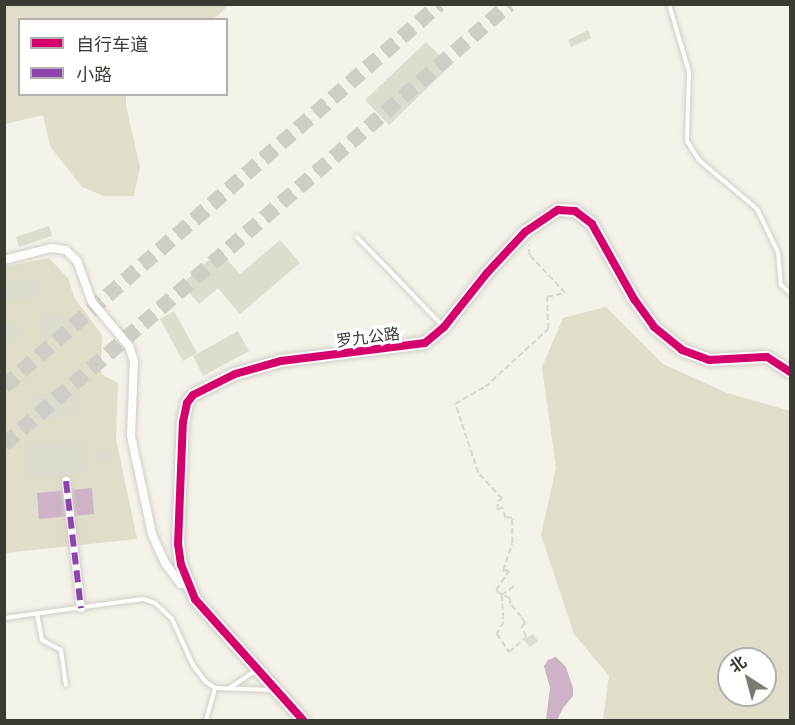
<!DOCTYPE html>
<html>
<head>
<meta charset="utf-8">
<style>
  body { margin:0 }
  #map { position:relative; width:795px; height:725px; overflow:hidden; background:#f4f2e9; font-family:"Exo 2","Noto Sans SC",sans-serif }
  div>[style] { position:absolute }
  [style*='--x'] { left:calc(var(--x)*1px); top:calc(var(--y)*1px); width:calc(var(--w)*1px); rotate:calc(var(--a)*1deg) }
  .green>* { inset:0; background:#e0ddca }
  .water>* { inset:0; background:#ceb2c5 }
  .building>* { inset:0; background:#dedccf }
  .highway-tunnel>* { height:15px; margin-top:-7.5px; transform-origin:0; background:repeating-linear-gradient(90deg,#cfcdc5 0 15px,transparent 0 23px) }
  .path>* { height:1.5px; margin-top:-0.75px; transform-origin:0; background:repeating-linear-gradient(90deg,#d6d6d3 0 6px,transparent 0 9px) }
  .roads { filter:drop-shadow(0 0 2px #cfcec7) drop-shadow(0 0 2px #cfcec7) }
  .lane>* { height:4px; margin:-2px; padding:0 2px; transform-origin:2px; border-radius:2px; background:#fdfdfc }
  .street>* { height:8px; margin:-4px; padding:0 4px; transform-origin:4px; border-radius:4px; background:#fdfdfc }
  .secondary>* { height:12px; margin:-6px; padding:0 6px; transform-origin:6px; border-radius:6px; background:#fdfdfc }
  .quiet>* { height:6px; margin-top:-3px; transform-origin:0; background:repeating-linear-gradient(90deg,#8e44ad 0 12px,transparent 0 18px) }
  .cycleway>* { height:8px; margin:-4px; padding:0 4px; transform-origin:4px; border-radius:4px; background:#d6006c }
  span { translate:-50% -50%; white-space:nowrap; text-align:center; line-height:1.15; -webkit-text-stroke:6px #fff; paint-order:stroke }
  .street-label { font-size:16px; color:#3b3a33 }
  .frame { position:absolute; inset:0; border:6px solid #3b3a33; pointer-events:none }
  .legend { position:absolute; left:18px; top:18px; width:210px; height:78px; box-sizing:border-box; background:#fff; border:2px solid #b1b0ad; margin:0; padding:8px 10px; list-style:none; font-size:18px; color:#3b3a33 }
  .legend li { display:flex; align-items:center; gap:12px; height:30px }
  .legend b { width:30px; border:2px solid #b1b0ad }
  .north { position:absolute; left:717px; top:647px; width:60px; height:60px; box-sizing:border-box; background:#fff; border:2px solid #b1b0ad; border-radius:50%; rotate:324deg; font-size:16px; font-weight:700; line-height:24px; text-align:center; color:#3b3a33 }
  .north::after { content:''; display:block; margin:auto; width:21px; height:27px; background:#7c7a73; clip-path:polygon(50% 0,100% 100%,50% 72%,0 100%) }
</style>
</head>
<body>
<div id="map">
  <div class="green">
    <i style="clip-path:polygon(4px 5px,228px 5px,219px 15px,211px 19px,20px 20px,20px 94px,126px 95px,126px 106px,140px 167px,134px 196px,104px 196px,82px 187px,50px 146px,43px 115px,5px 124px)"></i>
    <i style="clip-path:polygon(49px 258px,68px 278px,74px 297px,102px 335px,101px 374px,118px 383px,116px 439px,137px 539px,5px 553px,4px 267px)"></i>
    <i style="clip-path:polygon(evenodd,606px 307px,663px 364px,727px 393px,790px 411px,790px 720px,603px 720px,609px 676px,574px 634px,541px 535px,556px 468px,542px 367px,563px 318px,606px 307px,729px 659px,765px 659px,765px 695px,729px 695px,729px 659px)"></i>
  </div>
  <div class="water">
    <i style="clip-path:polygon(92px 488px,94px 514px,39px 519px,37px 493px)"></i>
    <i style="clip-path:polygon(556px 657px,566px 667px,573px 688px,573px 696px,563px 708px,557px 720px,546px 720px,550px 688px,544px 666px,548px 660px)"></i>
  </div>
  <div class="building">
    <i style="clip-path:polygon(588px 30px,591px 38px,571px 47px,568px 40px)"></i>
    <i style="clip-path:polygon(426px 42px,450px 66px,389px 125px,365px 100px)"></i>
    <i style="clip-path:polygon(49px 226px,52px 236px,19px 247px,16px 237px)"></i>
    <i style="clip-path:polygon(280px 240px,300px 263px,240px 314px,218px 288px,199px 304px,182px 284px,219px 251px,240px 274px)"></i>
    <i style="clip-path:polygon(38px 279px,40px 296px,4px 300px,4px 282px)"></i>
    <i style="clip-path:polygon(174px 311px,197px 353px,183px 361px,160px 319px)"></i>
    <i style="clip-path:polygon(71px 313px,73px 336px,43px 338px,41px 315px)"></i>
    <i style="clip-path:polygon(18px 323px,19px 338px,4px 339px,4px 324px)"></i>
    <i style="clip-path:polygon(238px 331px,249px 351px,203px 376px,193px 356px)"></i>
    <i style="clip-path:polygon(77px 391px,79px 416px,32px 419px,30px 395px)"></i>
    <i style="clip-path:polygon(83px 440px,86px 473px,29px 478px,26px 445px)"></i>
    <i style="clip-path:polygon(111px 450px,112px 461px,100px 462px,99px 451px)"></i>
    <i style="clip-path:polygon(533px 634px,538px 641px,530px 647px,524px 640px)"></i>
  </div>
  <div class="highway-tunnel">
    <i style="--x:4;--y:386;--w:579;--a:-41.29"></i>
    <i style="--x:4;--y:444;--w:670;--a:-41.07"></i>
  </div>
  <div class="path">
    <i style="--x:514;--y:587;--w:14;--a:146"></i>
    <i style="--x:502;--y:595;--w:27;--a:86"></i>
    <i style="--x:504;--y:622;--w:14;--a:120"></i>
    <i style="--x:497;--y:634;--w:22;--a:56"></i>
    <i style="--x:509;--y:652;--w:23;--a:-41"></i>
    <i style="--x:526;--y:637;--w:11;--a:-117"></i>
    <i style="--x:521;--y:627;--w:6;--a:-45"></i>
    <i style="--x:525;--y:623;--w:7;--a:-124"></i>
    <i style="--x:521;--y:617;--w:17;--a:-130"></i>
    <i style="--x:510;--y:604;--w:5;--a:-90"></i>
    <i style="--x:510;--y:599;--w:13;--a:-153"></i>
    <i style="--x:498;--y:593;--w:4;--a:-124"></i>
    <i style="--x:496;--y:590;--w:23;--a:-56"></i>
    <i style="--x:509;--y:571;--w:6;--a:180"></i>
    <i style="--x:503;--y:571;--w:29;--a:-72"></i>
    <i style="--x:512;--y:543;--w:25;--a:-90"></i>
    <i style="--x:512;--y:518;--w:7;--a:180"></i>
    <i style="--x:505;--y:518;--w:10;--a:-101"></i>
    <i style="--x:503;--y:508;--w:6;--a:162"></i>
    <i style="--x:497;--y:510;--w:9;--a:-84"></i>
    <i style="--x:498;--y:501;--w:4;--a:-27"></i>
    <i style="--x:502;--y:499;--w:35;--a:-133"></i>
    <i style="--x:478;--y:473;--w:73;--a:-108.4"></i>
    <i style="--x:455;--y:404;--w:34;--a:-30"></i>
    <i style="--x:485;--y:387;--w:86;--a:-42.6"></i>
    <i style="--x:548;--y:329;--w:32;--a:-92"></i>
    <i style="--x:547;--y:297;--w:18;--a:-13"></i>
    <i style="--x:565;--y:293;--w:52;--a:-133.5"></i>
    <i style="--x:529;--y:255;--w:10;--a:-90"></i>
  </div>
  <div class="roads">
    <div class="lane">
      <i style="--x:669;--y:4;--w:71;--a:73.6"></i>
      <i style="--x:689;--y:72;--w:69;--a:91.7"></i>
      <i style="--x:687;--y:141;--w:22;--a:58"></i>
      <i style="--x:699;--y:160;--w:76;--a:40.2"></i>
      <i style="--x:757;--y:209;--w:48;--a:64"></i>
      <i style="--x:778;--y:252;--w:33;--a:85"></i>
      <i style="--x:781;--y:285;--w:12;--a:42"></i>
      <i style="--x:357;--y:237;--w:124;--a:46"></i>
      <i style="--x:37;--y:614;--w:26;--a:79"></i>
      <i style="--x:42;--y:640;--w:21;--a:28"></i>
      <i style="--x:61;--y:650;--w:35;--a:82"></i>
      <i style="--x:4;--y:618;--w:140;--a:-7.8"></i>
      <i style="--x:143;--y:599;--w:13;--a:18"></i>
      <i style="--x:155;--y:603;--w:23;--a:43"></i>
      <i style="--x:172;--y:619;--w:51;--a:65.5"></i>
      <i style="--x:193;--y:665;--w:21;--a:53"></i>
      <i style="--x:206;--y:682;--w:11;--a:34"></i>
      <i style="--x:215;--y:688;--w:58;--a:2"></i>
      <i style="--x:231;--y:687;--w:29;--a:-34"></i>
      <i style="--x:206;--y:720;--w:33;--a:-74"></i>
    </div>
    <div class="street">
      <i style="--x:4;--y:260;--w:49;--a:-14.3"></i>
      <i style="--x:51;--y:248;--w:15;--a:8"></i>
      <i style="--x:66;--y:250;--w:16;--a:45"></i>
      <i style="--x:77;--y:261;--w:44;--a:69.9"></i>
      <i style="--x:92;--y:302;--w:57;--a:49.9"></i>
      <i style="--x:129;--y:346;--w:16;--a:72"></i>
      <i style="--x:134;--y:361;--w:75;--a:92.3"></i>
      <i style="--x:131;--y:436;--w:100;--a:77.9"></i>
      <i style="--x:152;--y:534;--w:32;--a:66"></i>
      <i style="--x:165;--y:563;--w:26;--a:53"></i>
      <i style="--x:181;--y:584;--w:8;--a:7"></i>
      <i style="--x:66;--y:481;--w:128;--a:83.3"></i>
    </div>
    <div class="secondary">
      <i style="--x:303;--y:720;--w:162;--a:-131.8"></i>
      <i style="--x:195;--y:599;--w:37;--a:-112"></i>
      <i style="--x:181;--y:565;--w:21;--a:-98"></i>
      <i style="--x:178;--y:544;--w:122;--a:-87.7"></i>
      <i style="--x:183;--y:422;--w:19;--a:-78"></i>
      <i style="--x:187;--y:403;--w:10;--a:-53"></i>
      <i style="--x:193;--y:395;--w:47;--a:-26.6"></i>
      <i style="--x:235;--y:374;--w:48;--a:-15.8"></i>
      <i style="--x:281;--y:361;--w:145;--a:-7.1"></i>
      <i style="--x:425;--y:343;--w:25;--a:-40"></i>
      <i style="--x:444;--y:327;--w:69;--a:-51.5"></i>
      <i style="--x:487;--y:273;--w:56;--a:-47.2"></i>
      <i style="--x:525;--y:232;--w:40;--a:-34"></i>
      <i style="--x:558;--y:210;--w:17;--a:3"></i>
      <i style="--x:575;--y:211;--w:21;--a:37"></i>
      <i style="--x:592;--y:224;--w:86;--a:60.8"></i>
      <i style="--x:634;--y:299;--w:34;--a:54"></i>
      <i style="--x:654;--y:327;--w:36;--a:39"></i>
      <i style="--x:682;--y:350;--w:29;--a:20"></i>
      <i style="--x:709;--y:360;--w:58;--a:-3"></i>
      <i style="--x:767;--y:357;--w:27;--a:33"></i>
    </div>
  </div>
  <div class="quiet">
    <i style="--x:66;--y:481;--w:128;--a:83.3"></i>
  </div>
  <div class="cycleway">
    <i style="--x:303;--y:720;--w:162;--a:-131.8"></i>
    <i style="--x:195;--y:599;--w:37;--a:-112"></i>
    <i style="--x:181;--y:565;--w:21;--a:-98"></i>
    <i style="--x:178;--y:544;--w:122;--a:-87.7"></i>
    <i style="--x:183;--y:422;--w:19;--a:-78"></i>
    <i style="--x:187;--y:403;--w:10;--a:-53"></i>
    <i style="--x:193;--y:395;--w:47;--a:-26.6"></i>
    <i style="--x:235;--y:374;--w:48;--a:-15.8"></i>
    <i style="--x:281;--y:361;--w:145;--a:-7.1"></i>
    <i style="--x:425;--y:343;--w:25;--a:-40"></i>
    <i style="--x:444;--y:327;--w:69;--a:-51.5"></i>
    <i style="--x:487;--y:273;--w:56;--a:-47.2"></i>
    <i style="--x:525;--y:232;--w:40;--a:-34"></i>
    <i style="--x:558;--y:210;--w:17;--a:3"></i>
    <i style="--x:575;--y:211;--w:21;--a:37"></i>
    <i style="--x:592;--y:224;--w:86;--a:60.8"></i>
    <i style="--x:634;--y:299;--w:34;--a:54"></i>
    <i style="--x:654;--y:327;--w:36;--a:39"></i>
    <i style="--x:682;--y:350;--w:29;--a:20"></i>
    <i style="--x:709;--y:360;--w:58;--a:-3"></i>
    <i style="--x:767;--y:357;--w:27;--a:33"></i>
  </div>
  <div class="street-label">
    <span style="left:368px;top:337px;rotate:-7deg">罗九公路</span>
  </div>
  <div class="frame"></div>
  <ul class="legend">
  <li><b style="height:8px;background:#d6006c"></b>自行车道</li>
  <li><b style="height:8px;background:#8e44ad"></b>小路</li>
  </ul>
  <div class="north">北</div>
</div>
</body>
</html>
